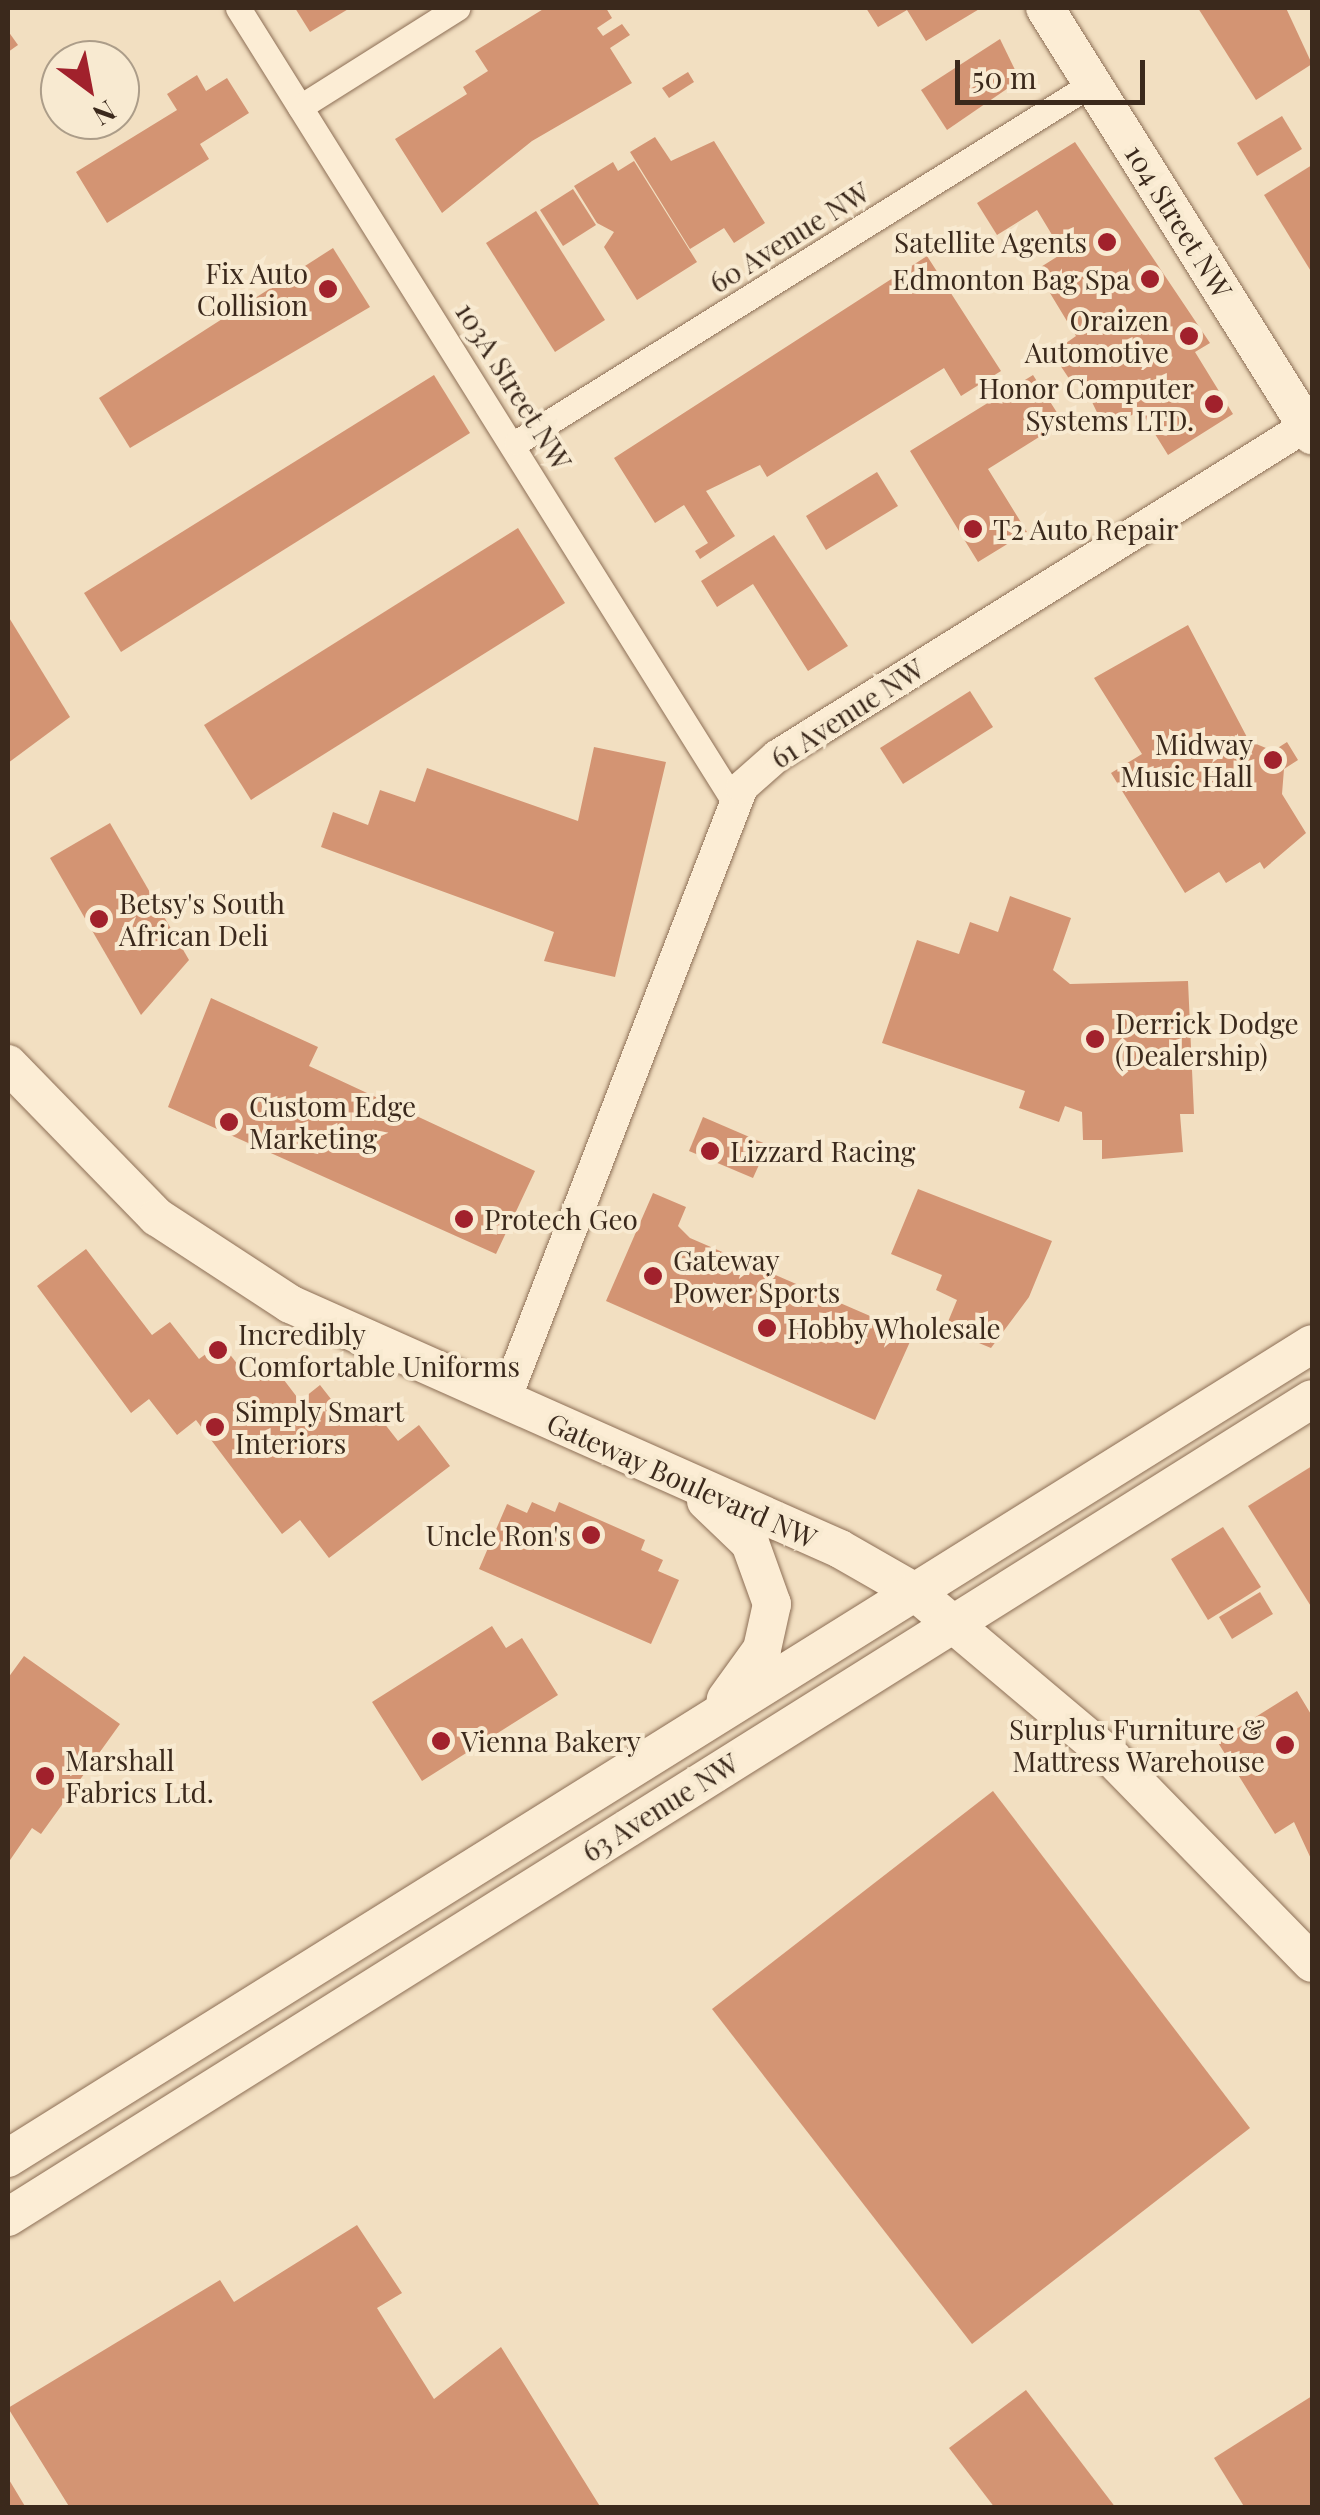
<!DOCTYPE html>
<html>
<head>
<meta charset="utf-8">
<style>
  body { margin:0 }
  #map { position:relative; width:1320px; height:2515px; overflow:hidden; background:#f2dfc1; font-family:"Playfair Display",serif }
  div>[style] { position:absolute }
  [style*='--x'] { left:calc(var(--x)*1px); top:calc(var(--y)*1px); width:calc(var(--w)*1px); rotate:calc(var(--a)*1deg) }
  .building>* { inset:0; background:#d39473 }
  .roads { filter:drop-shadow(0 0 2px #8d6f56) drop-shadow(0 0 2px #8d6f56) }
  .minor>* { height:25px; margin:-12.5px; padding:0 12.5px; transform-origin:12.5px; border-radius:12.5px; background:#fcedd5 }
  .tertiary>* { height:32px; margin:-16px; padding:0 16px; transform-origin:16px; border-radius:16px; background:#fcedd5 }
  .secondary>* { height:38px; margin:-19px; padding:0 19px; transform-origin:19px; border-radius:19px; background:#fcedd5 }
  .dots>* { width:28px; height:28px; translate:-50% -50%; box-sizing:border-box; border:5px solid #f8ead1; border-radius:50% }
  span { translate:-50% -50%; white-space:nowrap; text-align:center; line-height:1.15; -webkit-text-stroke:8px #f8ead1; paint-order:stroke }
  .street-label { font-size:28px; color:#3b291c }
  .poi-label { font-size:28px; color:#3b291c }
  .right { translate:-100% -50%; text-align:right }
  .left { translate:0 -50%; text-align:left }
  .frame { position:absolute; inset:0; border:10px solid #3b291c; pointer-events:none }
  .north { position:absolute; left:40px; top:40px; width:100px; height:100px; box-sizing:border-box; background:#f8ead1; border:2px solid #ac9d89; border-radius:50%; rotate:148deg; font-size:28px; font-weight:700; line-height:40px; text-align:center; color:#3b291c }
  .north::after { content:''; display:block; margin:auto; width:35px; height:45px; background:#a1212c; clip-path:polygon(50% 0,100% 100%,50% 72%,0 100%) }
  .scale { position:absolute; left:955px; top:60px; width:190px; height:45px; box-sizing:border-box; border:5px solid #3b291c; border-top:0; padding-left:12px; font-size:30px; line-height:35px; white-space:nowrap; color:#3b291c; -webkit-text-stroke:8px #f8ead1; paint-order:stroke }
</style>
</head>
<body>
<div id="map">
  <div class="building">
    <i style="clip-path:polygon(295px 8px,350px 8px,310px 32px)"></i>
    <i style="clip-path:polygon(545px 8px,606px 8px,612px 18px,597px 28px,603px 36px,622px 24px,630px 35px,610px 48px,632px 83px,532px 141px,442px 213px,395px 139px,467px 94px,463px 87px,488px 71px,475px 51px)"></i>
    <i style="clip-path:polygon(866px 8px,981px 8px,926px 41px,907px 10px,878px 27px)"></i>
    <i style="clip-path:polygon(1198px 8px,1286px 8px,1312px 64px,1256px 100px)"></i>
    <i style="clip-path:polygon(8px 31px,18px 45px,8px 52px)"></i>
    <i style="clip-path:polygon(1000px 39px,1020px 80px,947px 130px,921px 90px)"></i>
    <i style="clip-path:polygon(688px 72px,694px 82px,669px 98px,662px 88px)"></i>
    <i style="clip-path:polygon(197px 75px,206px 91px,227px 78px,249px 113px,200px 144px,209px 159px,107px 223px,76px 172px,177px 110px,167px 94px)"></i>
    <i style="clip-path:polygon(1282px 116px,1302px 149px,1257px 176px,1237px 143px)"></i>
    <i style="clip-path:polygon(655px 137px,671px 161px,714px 141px,765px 223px,734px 243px,724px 228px,690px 249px,630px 152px)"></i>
    <i style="clip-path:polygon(1075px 142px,1210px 343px,1195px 352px,1233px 414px,1168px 455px,1140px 410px,1106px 431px,1079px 375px,1070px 380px,1052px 353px,1076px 336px,1036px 270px,1063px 253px,1037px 210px,997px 235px,977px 203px)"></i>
    <i style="clip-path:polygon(634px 161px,697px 262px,637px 300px,604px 247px,614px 232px,597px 223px,574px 186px,613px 162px,618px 171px)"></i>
    <i style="clip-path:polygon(1312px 165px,1312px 273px,1264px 195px)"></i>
    <i style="clip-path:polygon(573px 189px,596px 225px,563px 246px,540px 210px)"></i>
    <i style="clip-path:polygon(536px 211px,605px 320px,555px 352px,486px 243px)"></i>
    <i style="clip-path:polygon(333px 248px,370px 307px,130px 448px,99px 398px)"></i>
    <i style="clip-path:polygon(927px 256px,1001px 371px,961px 396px,944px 368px,767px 477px,760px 465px,706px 491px,735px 536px,700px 559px,695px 551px,708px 543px,684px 505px,655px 523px,614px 458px)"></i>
    <i style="clip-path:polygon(434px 375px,470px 433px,121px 652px,84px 593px)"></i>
    <i style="clip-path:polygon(1033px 375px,1063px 422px,988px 469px,1027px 532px,978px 562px,910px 451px)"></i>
    <i style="clip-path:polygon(877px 472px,898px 506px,826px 550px,806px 516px)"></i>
    <i style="clip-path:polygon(518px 528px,565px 603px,251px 800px,204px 725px)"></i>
    <i style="clip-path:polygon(774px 535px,848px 646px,808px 671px,753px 584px,717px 607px,701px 581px)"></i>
    <i style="clip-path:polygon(8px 616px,70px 717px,8px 763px)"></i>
    <i style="clip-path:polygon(1188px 625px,1249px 741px,1273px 751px,1287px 742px,1298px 760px,1284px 769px,1282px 794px,1306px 833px,1264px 869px,1260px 862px,1226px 883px,1219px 872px,1185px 893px,1111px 773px,1142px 754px,1094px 678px)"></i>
    <i style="clip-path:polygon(970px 691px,993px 727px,903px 784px,880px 748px)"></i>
    <i style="clip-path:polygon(594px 747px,666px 762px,615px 977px,544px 961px,554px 932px,321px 847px,333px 812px,368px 825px,380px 790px,415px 802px,427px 768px,578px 821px)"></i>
    <i style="clip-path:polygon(110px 823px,189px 960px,141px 1015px,50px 858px)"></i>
    <i style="clip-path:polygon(1010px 896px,1071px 918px,1053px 970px,1070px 984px,1188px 981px,1194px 1114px,1180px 1114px,1183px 1152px,1102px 1159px,1102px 1140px,1083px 1140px,1082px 1112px,1065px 1106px,1059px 1122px,1019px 1108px,1025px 1091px,882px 1043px,917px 940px,959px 954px,970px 922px,998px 932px)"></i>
    <i style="clip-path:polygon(211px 998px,318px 1047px,309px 1066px,535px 1171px,496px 1254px,168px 1107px)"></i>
    <i style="clip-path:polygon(703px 1117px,768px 1145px,753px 1178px,689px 1151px)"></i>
    <i style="clip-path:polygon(918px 1189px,1052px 1241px,1029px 1297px,991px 1348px,945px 1329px,957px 1300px,936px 1290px,942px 1275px,891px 1254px)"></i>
    <i style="clip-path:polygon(653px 1193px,686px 1207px,678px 1226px,690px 1238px,884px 1322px,896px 1315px,891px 1325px,913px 1335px,875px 1420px,606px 1301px)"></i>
    <i style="clip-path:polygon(86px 1249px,152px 1335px,170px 1322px,199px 1359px,221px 1343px,249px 1379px,271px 1363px,300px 1401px,320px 1385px,349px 1422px,370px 1405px,398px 1441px,419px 1425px,450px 1466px,329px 1558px,300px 1520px,282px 1534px,196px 1420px,177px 1435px,149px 1399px,131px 1413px,37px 1286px)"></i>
    <i style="clip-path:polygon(1312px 1466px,1312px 1608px,1248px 1506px)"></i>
    <i style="clip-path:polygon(532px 1502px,555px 1512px,559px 1502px,645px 1540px,641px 1550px,663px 1560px,658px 1571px,679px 1580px,651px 1644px,479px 1569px,507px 1504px,527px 1513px)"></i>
    <i style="clip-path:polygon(1223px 1527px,1261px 1587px,1208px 1620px,1171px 1559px)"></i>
    <i style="clip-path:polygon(1260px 1592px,1273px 1614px,1232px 1639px,1219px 1617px)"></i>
    <i style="clip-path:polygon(492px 1626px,506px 1648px,522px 1638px,558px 1695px,422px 1781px,372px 1702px)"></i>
    <i style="clip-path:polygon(24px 1656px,120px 1724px,41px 1834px,32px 1828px,8px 1863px,8px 1678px)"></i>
    <i style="clip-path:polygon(1297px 1691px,1312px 1716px,1312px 1861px,1294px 1822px,1275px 1834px,1217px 1741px)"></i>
    <i style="clip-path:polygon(993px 1791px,1250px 2128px,972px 2344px,712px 2009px)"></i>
    <i style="clip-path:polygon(357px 2225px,402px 2293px,377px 2308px,434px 2399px,501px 2347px,601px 2508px,70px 2508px,8px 2408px,220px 2280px,234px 2302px)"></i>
    <i style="clip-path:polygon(1026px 2390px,1116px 2508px,995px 2508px,949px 2448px)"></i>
    <i style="clip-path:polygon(1312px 2396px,1312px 2508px,1245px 2508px,1214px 2458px)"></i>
    <i style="clip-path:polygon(8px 2478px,26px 2508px,8px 2508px)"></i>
  </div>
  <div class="roads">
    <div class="minor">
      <i style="--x:238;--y:8;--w:934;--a:57.99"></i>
      <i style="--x:300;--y:107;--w:186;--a:-32.2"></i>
      <i style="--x:517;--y:442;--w:679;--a:-31.93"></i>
    </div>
    <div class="tertiary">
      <i style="--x:504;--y:1402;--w:659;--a:-68.84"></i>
      <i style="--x:742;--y:787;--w:47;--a:-41.5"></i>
      <i style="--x:777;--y:756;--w:623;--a:-31.96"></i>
    </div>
    <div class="secondary">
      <i style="--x:1045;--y:8;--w:504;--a:57.98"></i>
      <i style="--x:8;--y:1064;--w:214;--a:45.8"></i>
      <i style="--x:157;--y:1217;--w:159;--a:33.2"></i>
      <i style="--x:290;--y:1304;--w:602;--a:24.01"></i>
      <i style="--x:840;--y:1549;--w:86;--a:29.8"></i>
      <i style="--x:915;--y:1592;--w:258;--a:40.1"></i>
      <i style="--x:1112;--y:1758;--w:286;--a:45.7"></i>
      <i style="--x:706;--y:1501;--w:61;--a:43.7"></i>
      <i style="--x:750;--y:1543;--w:65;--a:70.2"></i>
      <i style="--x:772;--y:1604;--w:46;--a:102.5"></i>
      <i style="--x:762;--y:1649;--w:62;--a:125.8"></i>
      <i style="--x:8;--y:2158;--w:1537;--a:-31.97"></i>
      <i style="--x:8;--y:2217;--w:1539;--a:-32.1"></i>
    </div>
  </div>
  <div class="dots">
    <i style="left:1107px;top:242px;background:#a1212c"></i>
    <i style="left:1150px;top:279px;background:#a1212c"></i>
    <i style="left:328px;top:289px;background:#a1212c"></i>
    <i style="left:1189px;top:336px;background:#a1212c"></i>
    <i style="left:1214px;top:404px;background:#a1212c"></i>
    <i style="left:973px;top:529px;background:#a1212c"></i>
    <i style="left:1273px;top:760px;background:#a1212c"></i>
    <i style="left:99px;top:919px;background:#a1212c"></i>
    <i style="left:1095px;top:1039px;background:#a1212c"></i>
    <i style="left:229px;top:1122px;background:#a1212c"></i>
    <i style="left:710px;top:1151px;background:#a1212c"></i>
    <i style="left:464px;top:1219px;background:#a1212c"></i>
    <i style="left:653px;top:1276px;background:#a1212c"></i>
    <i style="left:767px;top:1328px;background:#a1212c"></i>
    <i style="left:218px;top:1350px;background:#a1212c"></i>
    <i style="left:215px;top:1427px;background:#a1212c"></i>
    <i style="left:591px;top:1535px;background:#a1212c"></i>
    <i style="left:441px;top:1741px;background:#a1212c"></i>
    <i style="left:1285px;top:1745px;background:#a1212c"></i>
    <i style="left:45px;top:1776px;background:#a1212c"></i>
  </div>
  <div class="street-label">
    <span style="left:1179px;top:221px;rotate:58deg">104 Street NW</span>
    <span style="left:789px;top:237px;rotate:-32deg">60 Avenue NW</span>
    <span style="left:514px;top:386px;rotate:58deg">103A Street NW</span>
    <span style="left:847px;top:713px;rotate:-33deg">61 Avenue NW</span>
    <span style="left:682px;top:1480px;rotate:24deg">Gateway Boulevard NW</span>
    <span style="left:660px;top:1807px;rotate:-32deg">63 Avenue NW</span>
  </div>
  <div class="poi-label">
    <span class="right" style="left:1087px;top:242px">Satellite Agents</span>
    <span class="right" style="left:308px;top:289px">Fix Auto<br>Collision</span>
    <span class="right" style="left:1130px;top:279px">Edmonton Bag Spa</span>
    <span class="right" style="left:1169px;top:336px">Oraizen<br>Automotive</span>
    <span class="right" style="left:1194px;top:404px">Honor Computer<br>Systems LTD.</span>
    <span class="left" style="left:993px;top:529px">T2 Auto Repair</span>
    <span class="right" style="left:1253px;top:760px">Midway<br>Music Hall</span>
    <span class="left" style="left:119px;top:919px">Betsy's South<br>African Deli</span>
    <span class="left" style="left:1115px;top:1039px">Derrick Dodge<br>(Dealership)</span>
    <span class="left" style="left:249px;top:1122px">Custom Edge<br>Marketing</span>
    <span class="left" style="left:730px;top:1151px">Lizzard Racing</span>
    <span class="left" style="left:484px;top:1219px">Protech Geo</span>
    <span class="left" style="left:673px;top:1276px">Gateway<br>Power Sports</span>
    <span class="left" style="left:787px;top:1328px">Hobby Wholesale</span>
    <span class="left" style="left:238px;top:1350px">Incredibly<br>Comfortable Uniforms</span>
    <span class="left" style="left:235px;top:1427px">Simply Smart<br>Interiors</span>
    <span class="right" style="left:571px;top:1535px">Uncle Ron's</span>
    <span class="right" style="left:1265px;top:1745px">Surplus Furniture &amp;<br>Mattress Warehouse</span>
    <span class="left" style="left:461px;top:1741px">Vienna Bakery</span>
    <span class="left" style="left:65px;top:1776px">Marshall<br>Fabrics Ltd.</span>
  </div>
  <div class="frame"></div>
  <div class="north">N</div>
  <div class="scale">50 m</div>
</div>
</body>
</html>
